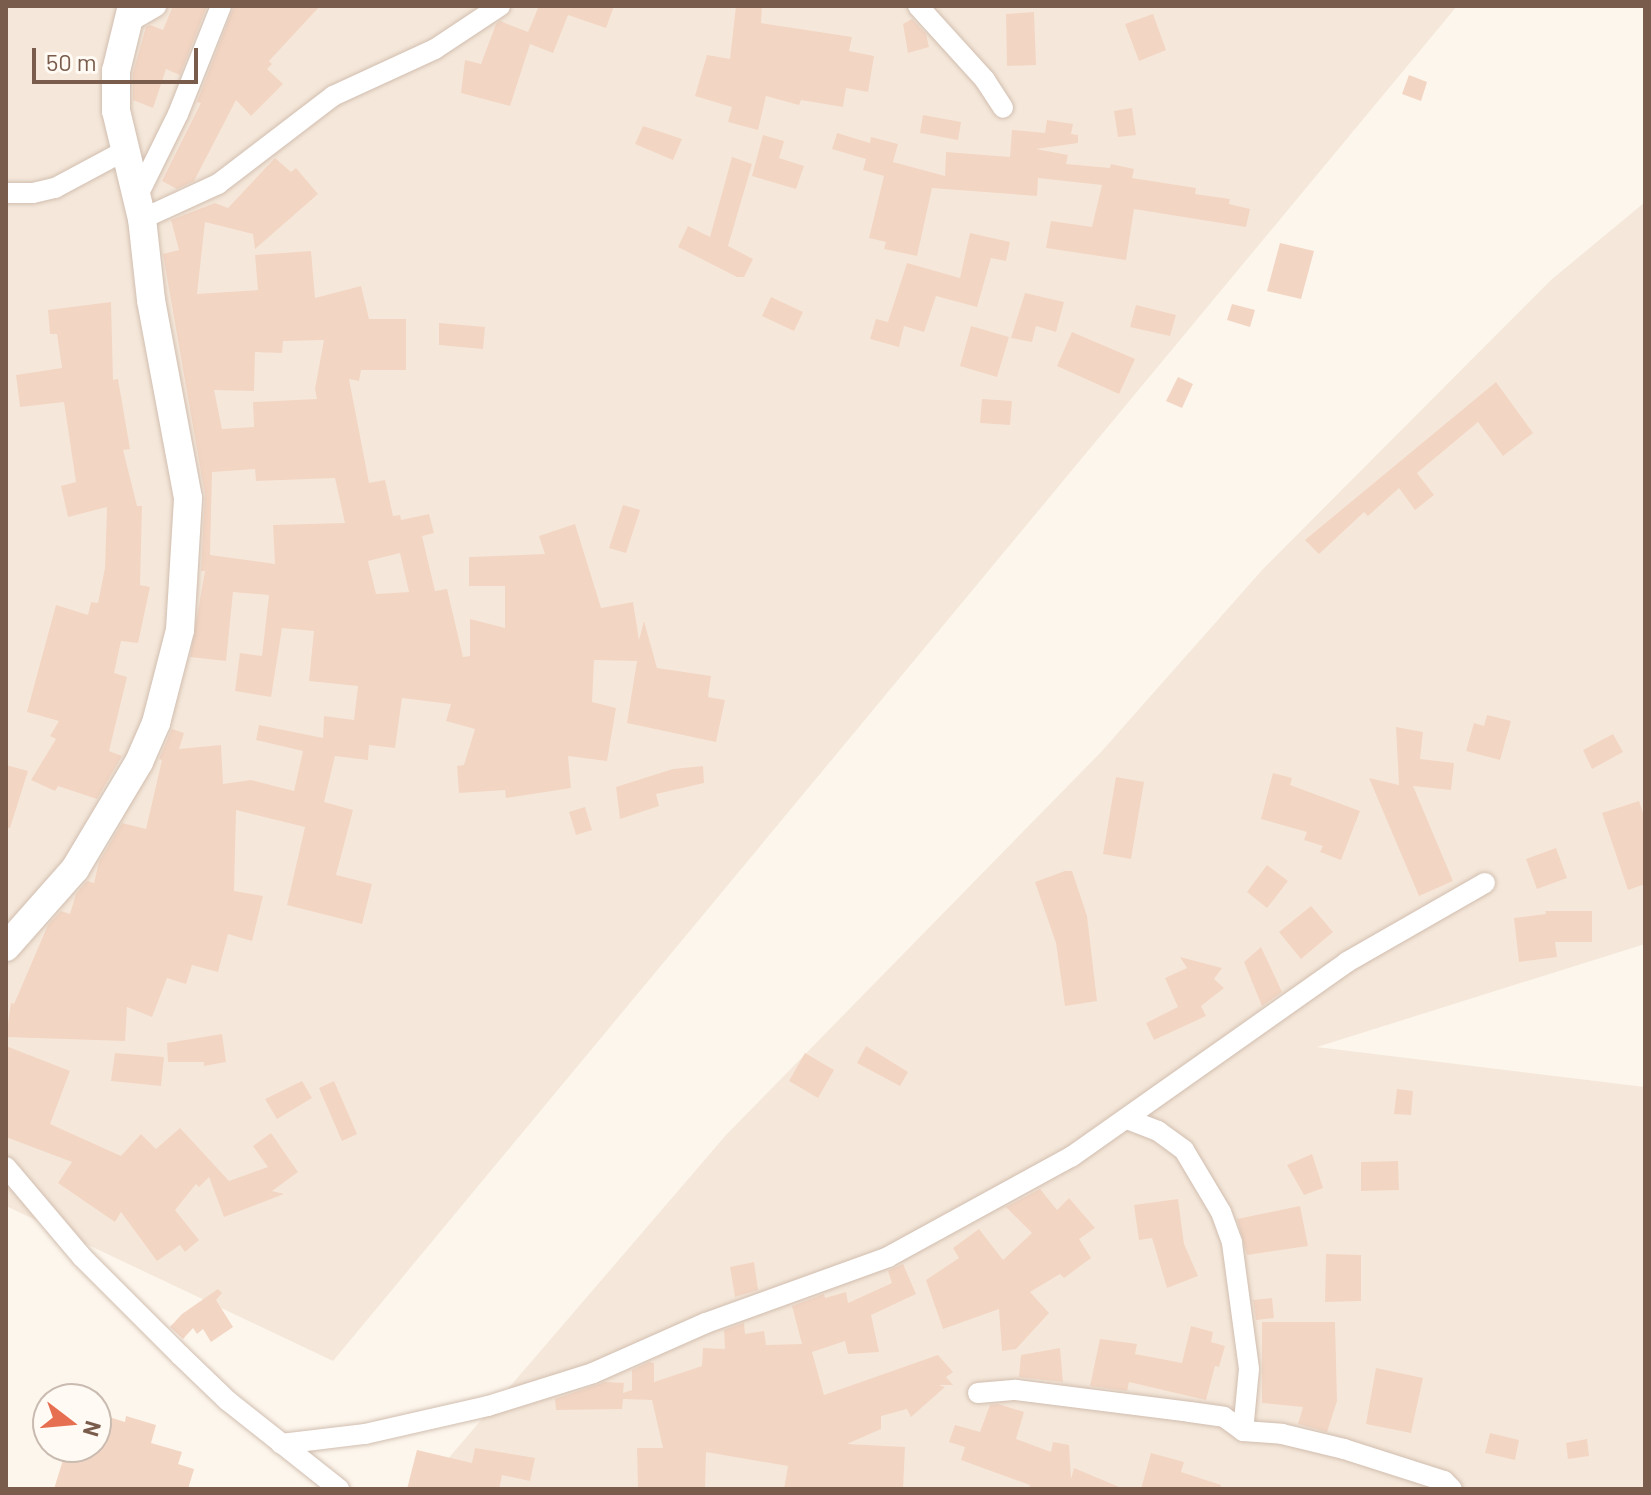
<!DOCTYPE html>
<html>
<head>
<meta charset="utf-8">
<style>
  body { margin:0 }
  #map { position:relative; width:1651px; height:1495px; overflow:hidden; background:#fdf6ec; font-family:Barlow,sans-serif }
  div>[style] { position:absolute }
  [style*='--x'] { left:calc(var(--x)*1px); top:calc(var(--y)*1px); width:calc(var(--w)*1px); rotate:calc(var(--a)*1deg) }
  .residential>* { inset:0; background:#f5e8da }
  .building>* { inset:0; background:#f3d5c3 }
  .roads { filter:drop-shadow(0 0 2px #d1beb0) drop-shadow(0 0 2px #d1beb0) }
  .minor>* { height:20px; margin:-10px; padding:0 10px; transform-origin:10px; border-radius:10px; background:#fff }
  .secondary>* { height:28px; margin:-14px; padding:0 14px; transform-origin:14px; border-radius:14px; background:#fff }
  span { translate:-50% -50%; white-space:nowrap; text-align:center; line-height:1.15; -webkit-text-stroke:8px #fffaf3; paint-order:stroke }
  .frame { position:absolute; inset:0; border:8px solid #7a5c4d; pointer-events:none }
  .north { position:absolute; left:32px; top:1383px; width:80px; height:80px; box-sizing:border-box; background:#fffaf3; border:2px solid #cabbb1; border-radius:50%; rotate:106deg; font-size:22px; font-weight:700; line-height:32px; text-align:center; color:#7a5c4d }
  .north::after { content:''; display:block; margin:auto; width:28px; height:36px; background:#e76f51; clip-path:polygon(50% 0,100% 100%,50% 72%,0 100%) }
  .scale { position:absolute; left:32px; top:48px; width:166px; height:36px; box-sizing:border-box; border:4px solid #7a5c4d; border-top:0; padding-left:10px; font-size:24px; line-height:28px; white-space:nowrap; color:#7a5c4d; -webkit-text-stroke:6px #fffaf3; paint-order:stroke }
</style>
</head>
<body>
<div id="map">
  <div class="residential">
    <i style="clip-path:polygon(6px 6px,1457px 6px,333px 1361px,6px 1206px)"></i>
    <i style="clip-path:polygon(1645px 202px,1645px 944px,1317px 1047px,1645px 1087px,1645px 1489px,422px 1489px,726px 1135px,1101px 752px,1263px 569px,1551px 280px)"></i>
  </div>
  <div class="building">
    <i style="clip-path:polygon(173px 6px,207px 6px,180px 75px,166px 69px,153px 108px,133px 100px,133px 73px,146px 27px,150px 25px,163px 30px)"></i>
    <i style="clip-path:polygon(234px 6px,320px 6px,269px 61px,272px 64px,267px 69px,283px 84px,251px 116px,236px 100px,194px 181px,177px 189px,162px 181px,201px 103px,197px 102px)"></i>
    <i style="clip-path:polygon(539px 6px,614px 6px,606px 28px,568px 15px,553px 53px,530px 44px,510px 106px,461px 93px,465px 60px,481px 64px,496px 24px,500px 21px,528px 32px)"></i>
    <i style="clip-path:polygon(736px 6px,762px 6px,761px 23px,852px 37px,849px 51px,874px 56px,868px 92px,846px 88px,843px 107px,801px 100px,799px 105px,766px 96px,758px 130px,728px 122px,732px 107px,695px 96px,707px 55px,730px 59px)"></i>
    <i style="clip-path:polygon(1034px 12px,1036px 65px,1007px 66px,1006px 14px)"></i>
    <i style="clip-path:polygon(1153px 14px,1166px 50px,1139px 61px,1125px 24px)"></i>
    <i style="clip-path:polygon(912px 19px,926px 34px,929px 47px,908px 53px,903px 24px)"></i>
    <i style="clip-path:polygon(1409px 75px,1427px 82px,1421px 101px,1402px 94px)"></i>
    <i style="clip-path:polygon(1132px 108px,1136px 135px,1118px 137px,1114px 111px)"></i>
    <i style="clip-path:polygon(923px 115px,961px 122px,958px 140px,920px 133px)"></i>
    <i style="clip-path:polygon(1047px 120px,1073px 124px,1071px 134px,1078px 135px,1078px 143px,1036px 149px,1068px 155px,1066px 164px,1110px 168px,1111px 164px,1134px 169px,1132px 178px,1196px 188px,1195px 194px,1230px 199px,1229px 204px,1250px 209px,1246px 227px,1134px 209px,1126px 260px,1046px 248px,1051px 221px,1092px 227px,1102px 185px,1038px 178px,1037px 196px,932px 188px,917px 256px,884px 249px,886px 242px,869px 238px,884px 176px,863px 170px,866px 159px,832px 149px,837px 133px,870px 143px,871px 137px,898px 144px,893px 162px,945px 176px,946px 152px,1010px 157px,1012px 130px,1045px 133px)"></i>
    <i style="clip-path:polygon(643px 126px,682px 139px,673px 160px,635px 144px)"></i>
    <i style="clip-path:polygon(763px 135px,784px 141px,779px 158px,804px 166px,796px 189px,752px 176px)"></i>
    <i style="clip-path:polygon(732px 157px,752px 164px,728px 246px,753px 259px,744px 277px,737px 277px,678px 247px,688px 226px,710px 237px)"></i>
    <i style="clip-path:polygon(evenodd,275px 158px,291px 172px,296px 168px,318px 194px,255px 249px,253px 234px,205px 222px,197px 294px,258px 290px,255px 255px,311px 251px,315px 298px,361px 286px,369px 319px,406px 319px,406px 370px,361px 370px,359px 381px,349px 379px,369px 483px,385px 480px,393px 516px,400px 515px,401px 520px,429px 514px,434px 533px,422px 536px,435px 591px,447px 589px,463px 657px,470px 656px,470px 619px,505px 628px,505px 586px,469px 586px,469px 557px,545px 554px,539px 536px,575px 524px,601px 608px,633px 602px,639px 640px,644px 621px,657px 668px,711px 676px,708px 697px,725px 700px,716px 742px,627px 723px,637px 661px,594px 660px,592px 702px,616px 708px,607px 761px,568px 756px,571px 788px,506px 798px,505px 790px,459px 793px,457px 766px,464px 765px,475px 729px,446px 721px,451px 704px,402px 698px,395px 748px,369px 745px,368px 760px,335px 756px,324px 802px,353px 810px,336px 875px,372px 884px,362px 924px,287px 905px,305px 827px,236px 810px,234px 891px,263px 896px,252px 941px,228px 934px,218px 972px,192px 965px,186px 984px,167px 978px,152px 1017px,127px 1007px,125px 1041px,6px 1037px,11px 1003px,14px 1004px,48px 925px,61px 911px,70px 914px,76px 894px,87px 881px,94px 883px,99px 862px,122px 823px,146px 829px,162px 760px,159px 759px,172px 729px,184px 733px,179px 749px,221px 745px,223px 784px,251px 780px,294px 791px,303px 751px,256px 740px,259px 725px,323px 738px,324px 716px,354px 720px,358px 686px,309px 681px,314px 631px,282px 628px,271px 697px,235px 691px,240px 653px,262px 656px,269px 595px,233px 592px,226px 661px,190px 657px,205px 571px,201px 571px,205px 495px,163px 254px,179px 250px,171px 220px,215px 203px,228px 208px,275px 158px,324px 340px,315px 389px,317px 399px,253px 402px,254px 427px,222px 429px,214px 390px,254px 391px,255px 352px,282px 353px,283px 341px,324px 340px,275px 158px,255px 469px,256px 481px,335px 478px,345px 523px,273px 525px,275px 564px,210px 555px,212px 472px,255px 469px,275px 158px,400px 553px,409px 592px,376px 594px,368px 561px,400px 553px)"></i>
    <i style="clip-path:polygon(970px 233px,1010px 242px,1006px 261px,991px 258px,977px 307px,936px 296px,924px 332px,904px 326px,899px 347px,870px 339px,876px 319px,888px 322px,907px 263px,960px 278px)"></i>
    <i style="clip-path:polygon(1280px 243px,1314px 251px,1301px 299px,1267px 291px)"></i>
    <i style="clip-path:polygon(1025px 293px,1064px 302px,1056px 332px,1036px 326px,1032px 342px,1011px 338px)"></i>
    <i style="clip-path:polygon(771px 297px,803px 312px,794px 331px,762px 316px)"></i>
    <i style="clip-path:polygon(111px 302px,113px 380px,118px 379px,130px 449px,123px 450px,137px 506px,142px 506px,140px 585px,150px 587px,138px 643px,121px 641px,114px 673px,127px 677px,109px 751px,122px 756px,97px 799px,58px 786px,55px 791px,31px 780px,56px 739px,50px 736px,59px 721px,27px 712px,56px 605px,88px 615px,91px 602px,98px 603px,105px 568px,107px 507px,68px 517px,61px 486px,76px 482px,64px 402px,20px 407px,16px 375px,62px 368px,57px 334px,50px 334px,48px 310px)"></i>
    <i style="clip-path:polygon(1232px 304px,1255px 310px,1250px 327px,1227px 320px)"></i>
    <i style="clip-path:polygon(1136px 305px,1176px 315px,1170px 336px,1130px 327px)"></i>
    <i style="clip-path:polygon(439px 323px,485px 327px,483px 349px,439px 345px)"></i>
    <i style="clip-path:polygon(971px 326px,1009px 337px,997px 377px,960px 366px)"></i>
    <i style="clip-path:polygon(1072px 332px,1135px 359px,1119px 394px,1057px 366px)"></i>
    <i style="clip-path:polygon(1178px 377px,1193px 384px,1182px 408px,1166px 401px)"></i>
    <i style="clip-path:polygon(1496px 382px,1533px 433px,1503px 456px,1478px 422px,1417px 473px,1434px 495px,1415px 510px,1399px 488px,1368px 516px,1364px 512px,1319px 554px,1305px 540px)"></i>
    <i style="clip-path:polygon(982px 399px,1012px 401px,1010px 425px,980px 423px)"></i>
    <i style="clip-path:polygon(623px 505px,640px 510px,626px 553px,609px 548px)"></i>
    <i style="clip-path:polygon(1487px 715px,1511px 721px,1500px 760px,1466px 751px,1474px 723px,1484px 726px)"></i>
    <i style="clip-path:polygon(1396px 727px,1423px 732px,1420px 759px,1454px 763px,1451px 790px,1413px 786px,1453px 881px,1419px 896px,1369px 778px,1399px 785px)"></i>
    <i style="clip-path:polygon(1613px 734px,1623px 752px,1592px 769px,1583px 750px)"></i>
    <i style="clip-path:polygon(6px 765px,28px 771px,10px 828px,6px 827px)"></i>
    <i style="clip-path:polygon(703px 766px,704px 783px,656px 794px,659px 806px,620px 819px,616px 787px,673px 769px)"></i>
    <i style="clip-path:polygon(1273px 773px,1292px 778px,1290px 785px,1360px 811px,1341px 860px,1320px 852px,1323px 846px,1304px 840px,1307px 832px,1261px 819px)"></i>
    <i style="clip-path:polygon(1116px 777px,1144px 782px,1131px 859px,1103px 854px)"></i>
    <i style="clip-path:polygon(1639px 801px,1645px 819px,1645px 884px,1628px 890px,1602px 813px)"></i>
    <i style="clip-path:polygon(585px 807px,592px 830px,576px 835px,569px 812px)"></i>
    <i style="clip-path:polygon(1556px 848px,1567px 878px,1537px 889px,1526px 859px)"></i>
    <i style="clip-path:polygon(1267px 865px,1288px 881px,1267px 908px,1247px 892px)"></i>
    <i style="clip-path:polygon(1065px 871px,1072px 871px,1087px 916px,1097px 1001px,1065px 1006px,1056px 943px,1035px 882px)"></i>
    <i style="clip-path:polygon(1311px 906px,1333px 932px,1301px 959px,1279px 932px)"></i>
    <i style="clip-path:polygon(1545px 911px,1592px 911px,1592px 942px,1555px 942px,1557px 957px,1519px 962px,1514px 918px,1546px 914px)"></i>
    <i style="clip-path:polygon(1261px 947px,1282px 992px,1262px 1006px,1244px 962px)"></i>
    <i style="clip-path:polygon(1180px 957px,1222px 968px,1214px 979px,1224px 988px,1201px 1006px,1206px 1016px,1154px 1040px,1146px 1023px,1178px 1007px,1165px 978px,1187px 968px)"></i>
    <i style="clip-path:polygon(222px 1034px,226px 1062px,204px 1066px,204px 1062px,168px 1062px,167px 1043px)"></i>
    <i style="clip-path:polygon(6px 1046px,70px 1071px,50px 1124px,121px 1156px,141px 1134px,156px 1149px,180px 1128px,229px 1181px,268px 1167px,253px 1146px,271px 1133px,298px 1172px,272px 1191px,284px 1194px,224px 1217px,209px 1177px,199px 1187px,196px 1184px,175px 1210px,199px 1240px,185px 1252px,180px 1245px,157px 1261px,121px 1212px,115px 1222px,58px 1183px,72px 1162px,6px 1137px)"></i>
    <i style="clip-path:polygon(866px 1046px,908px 1072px,900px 1086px,857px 1063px)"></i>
    <i style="clip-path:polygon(115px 1053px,164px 1057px,161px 1086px,111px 1081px)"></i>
    <i style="clip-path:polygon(805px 1053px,834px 1070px,818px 1098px,789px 1081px)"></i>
    <i style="clip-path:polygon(302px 1081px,312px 1098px,277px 1119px,265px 1099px)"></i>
    <i style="clip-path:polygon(334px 1081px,357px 1134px,342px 1141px,319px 1088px)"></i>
    <i style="clip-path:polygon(1397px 1089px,1413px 1091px,1411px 1115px,1394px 1114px)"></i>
    <i style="clip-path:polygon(1312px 1154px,1323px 1188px,1304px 1195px,1287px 1165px)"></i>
    <i style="clip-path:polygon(1398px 1161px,1399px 1190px,1361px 1191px,1361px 1162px)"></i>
    <i style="clip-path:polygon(1040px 1189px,1057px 1210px,1069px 1198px,1095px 1228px,1079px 1239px,1091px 1258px,1064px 1278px,1060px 1274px,1030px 1292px,1049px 1313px,1016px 1349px,1002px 1351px,999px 1309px,943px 1329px,926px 1280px,959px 1258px,953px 1248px,979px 1229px,1003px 1260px,1032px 1233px,1006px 1207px)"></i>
    <i style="clip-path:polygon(1178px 1199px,1184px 1244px,1198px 1276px,1167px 1288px,1152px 1238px,1139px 1240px,1134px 1205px)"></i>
    <i style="clip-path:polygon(1300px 1206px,1308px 1246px,1247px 1255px,1237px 1219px)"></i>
    <i style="clip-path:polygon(1326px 1254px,1361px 1255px,1361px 1301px,1325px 1302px)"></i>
    <i style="clip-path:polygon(754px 1262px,758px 1290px,735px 1297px,730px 1267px)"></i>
    <i style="clip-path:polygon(903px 1264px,916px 1294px,871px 1315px,879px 1352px,848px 1354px,845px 1341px,812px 1352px,824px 1395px,938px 1355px,953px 1372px,946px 1377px,953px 1385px,938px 1385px,945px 1387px,911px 1417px,907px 1409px,881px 1416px,881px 1429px,847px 1444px,905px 1447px,903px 1489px,784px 1489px,788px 1466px,706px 1452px,705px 1489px,638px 1489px,637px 1448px,663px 1448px,652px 1400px,623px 1399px,622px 1409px,556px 1410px,555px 1399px,605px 1382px,624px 1383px,623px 1393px,632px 1390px,632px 1370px,649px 1362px,654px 1363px,654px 1382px,702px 1366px,703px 1348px,725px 1349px,724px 1330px,744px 1323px,745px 1334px,764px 1331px,766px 1345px,802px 1344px,792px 1306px,824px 1294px,825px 1298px,846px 1292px,848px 1303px,892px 1283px,888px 1271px)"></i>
    <i style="clip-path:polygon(218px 1289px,222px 1293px,216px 1300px,233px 1327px,211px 1342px,203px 1329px,197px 1334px,193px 1328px,183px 1339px,170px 1327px,182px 1314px)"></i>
    <i style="clip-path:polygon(1272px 1298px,1274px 1318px,1256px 1320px,1253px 1300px)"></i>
    <i style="clip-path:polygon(1262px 1322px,1335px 1322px,1337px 1401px,1327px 1432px,1298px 1424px,1303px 1407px,1262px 1403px)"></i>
    <i style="clip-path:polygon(1191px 1326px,1213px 1332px,1211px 1342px,1225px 1346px,1219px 1367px,1215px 1366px,1206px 1400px,1129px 1382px,1127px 1391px,1090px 1386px,1100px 1339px,1137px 1344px,1135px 1354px,1182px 1363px)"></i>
    <i style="clip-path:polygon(1060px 1348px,1063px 1382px,1019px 1377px,1021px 1355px)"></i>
    <i style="clip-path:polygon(1376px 1368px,1423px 1378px,1411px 1433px,1366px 1424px)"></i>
    <i style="clip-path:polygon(998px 1404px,1024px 1412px,1016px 1439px,1051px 1452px,1053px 1442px,1069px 1445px,1071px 1479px,1074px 1468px,1124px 1489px,1029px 1489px,1030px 1485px,961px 1460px,965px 1447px,949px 1442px,955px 1425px,980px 1432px,990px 1405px)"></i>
    <i style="clip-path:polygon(96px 1413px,125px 1422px,126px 1416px,156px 1425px,151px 1443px,182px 1452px,178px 1464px,194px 1469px,188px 1489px,54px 1489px,67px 1447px,96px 1447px)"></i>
    <i style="clip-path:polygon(1490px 1433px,1519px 1440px,1515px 1460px,1485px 1453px)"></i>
    <i style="clip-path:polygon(1587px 1439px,1589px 1456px,1568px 1459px,1566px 1443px)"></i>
    <i style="clip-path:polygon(475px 1448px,535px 1458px,530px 1481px,502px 1475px,499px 1489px,407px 1489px,417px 1450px,472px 1463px)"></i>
    <i style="clip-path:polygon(1151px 1453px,1184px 1462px,1181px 1472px,1221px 1485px,1220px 1489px,1141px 1489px)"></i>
  </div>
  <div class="roads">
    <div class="minor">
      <i style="--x:918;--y:6;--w:100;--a:47.8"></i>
      <i style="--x:985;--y:80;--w:33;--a:57"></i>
      <i style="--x:127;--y:23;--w:34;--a:-30"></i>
      <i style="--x:6;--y:193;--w:27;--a:0"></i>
      <i style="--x:33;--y:193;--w:23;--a:-13"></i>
      <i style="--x:55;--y:188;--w:81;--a:-28.2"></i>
      <i style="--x:137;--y:197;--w:93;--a:-63.7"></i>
      <i style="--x:178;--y:114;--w:116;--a:-68.3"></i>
      <i style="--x:142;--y:219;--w:84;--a:-24.7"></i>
      <i style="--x:218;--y:184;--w:145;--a:-37.4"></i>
      <i style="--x:333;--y:96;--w:112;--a:-24.7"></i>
      <i style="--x:435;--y:49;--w:78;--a:-33.5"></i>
      <i style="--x:1127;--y:1119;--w:33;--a:21"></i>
      <i style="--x:1158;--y:1131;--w:32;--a:36"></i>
      <i style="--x:1184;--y:1150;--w:72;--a:59.2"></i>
      <i style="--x:1221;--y:1212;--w:33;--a:70"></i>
      <i style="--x:1232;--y:1243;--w:127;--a:82.3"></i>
      <i style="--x:1249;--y:1369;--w:62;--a:95.5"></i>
      <i style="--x:1243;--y:1431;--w:39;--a:4"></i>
      <i style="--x:1282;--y:1434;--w:64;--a:13.6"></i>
      <i style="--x:1344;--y:1449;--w:105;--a:17.7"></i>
      <i style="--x:1444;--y:1481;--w:11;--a:45"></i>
      <i style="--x:6;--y:1167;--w:118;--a:49.8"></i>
      <i style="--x:82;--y:1257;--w:139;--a:45"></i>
      <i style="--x:180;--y:1355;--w:66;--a:43.8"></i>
      <i style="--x:228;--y:1401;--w:142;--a:38.4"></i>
      <i style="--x:978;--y:1393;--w:38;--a:-5"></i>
      <i style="--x:1016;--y:1390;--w:175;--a:7.2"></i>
      <i style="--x:1190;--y:1412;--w:34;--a:8"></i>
      <i style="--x:1224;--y:1417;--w:24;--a:36"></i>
      <i style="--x:281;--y:1444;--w:85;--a:-6.8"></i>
      <i style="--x:365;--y:1434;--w:126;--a:-12.8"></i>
      <i style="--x:488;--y:1406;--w:110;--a:-17.4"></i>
      <i style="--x:593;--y:1373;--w:124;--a:-23.9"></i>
      <i style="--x:706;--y:1323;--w:194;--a:-19.9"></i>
      <i style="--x:888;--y:1257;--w:209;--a:-28.7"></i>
      <i style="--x:1071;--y:1157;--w:338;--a:-35.2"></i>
      <i style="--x:1347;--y:962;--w:159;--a:-29.8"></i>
    </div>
    <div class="secondary">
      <i style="--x:6;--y:947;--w:104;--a:-48.5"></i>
      <i style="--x:75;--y:869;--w:125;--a:-59.1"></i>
      <i style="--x:139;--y:762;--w:43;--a:-66.4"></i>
      <i style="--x:156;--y:723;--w:96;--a:-75.5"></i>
      <i style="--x:180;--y:630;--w:132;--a:-86.5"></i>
      <i style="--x:188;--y:498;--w:201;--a:-100.6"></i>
      <i style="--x:151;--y:300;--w:81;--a:-96.3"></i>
      <i style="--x:142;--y:219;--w:111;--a:-103.5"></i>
      <i style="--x:116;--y:111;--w:40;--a:-90"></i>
      <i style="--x:116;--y:71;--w:67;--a:-76.2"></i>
    </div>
  </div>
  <div class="frame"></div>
  <div class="north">N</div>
  <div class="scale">50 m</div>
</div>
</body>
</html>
